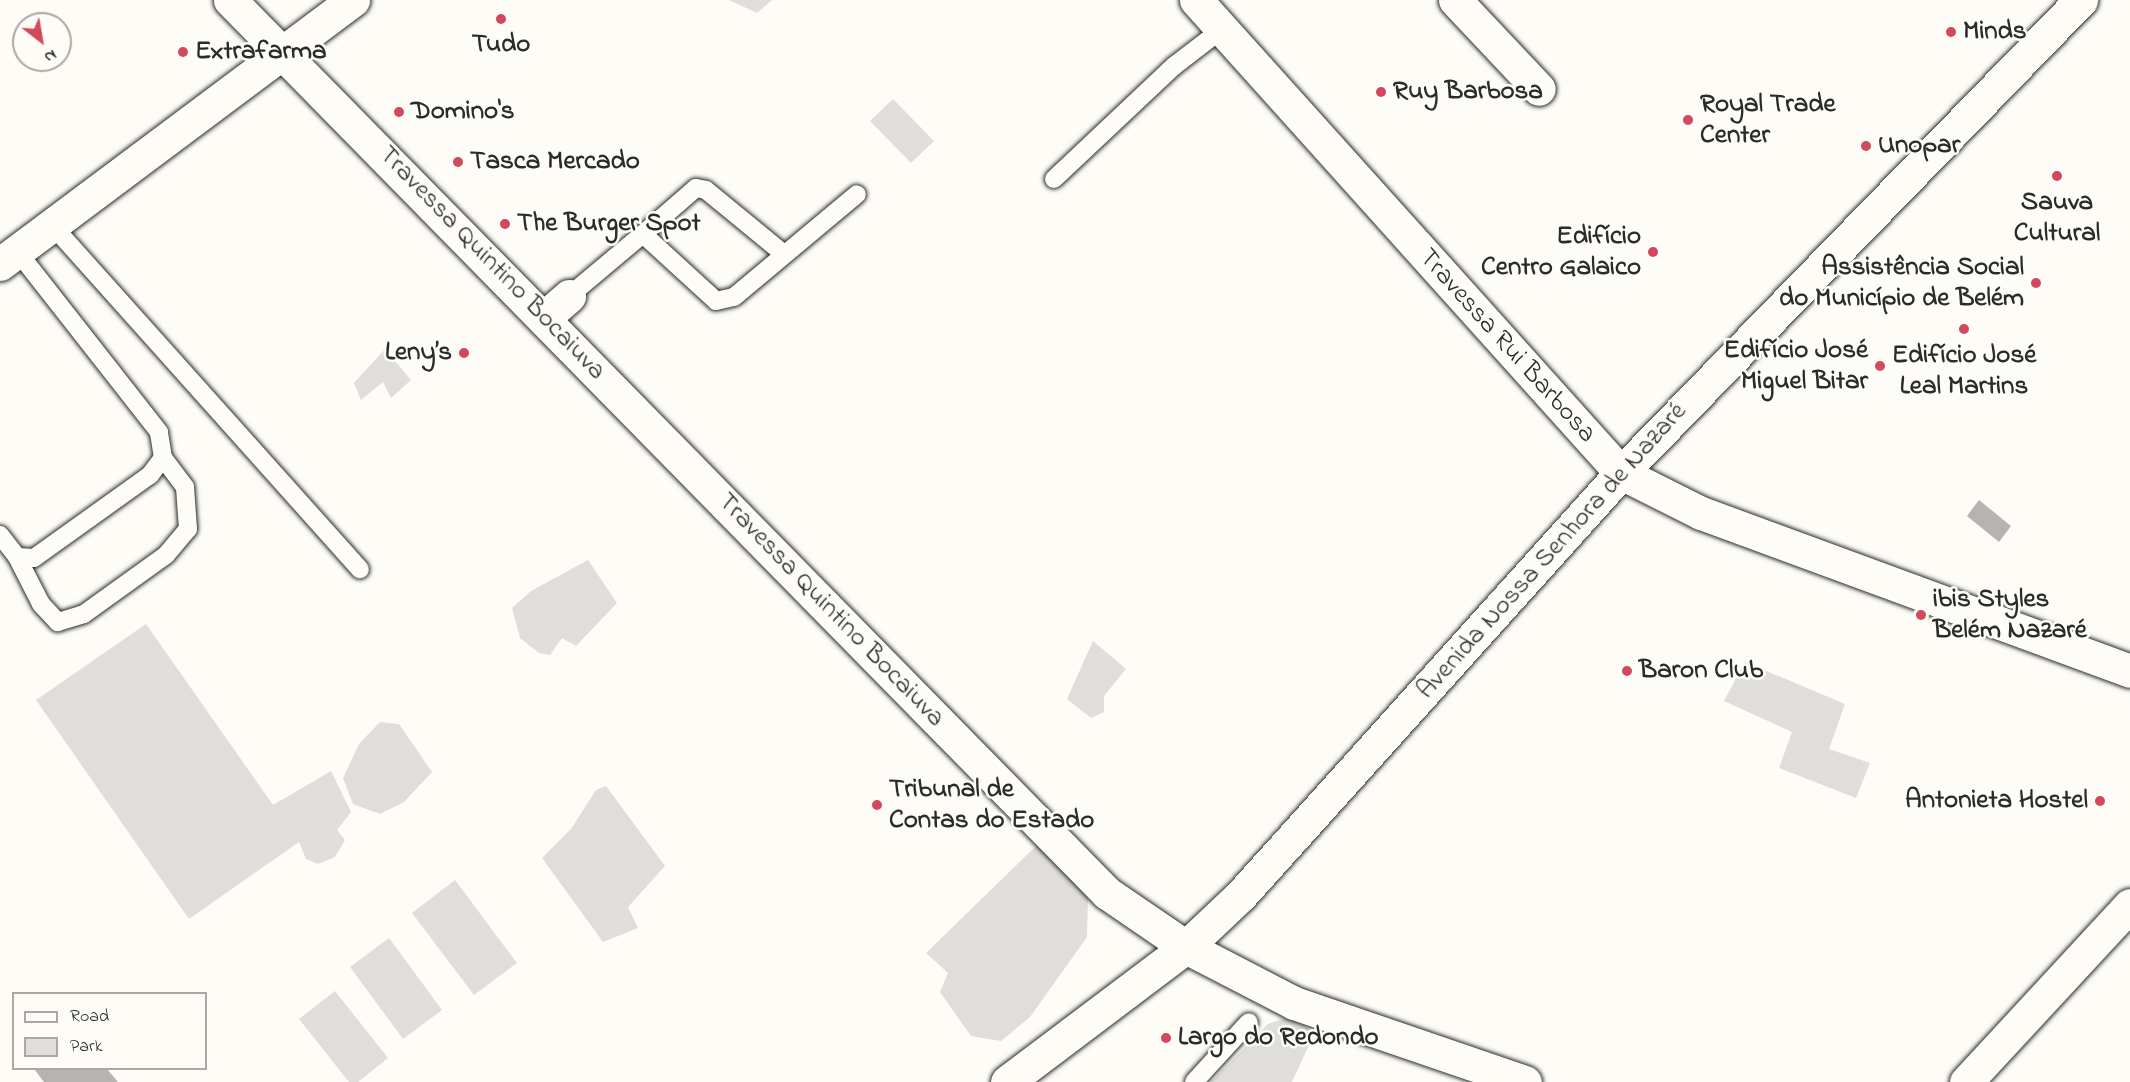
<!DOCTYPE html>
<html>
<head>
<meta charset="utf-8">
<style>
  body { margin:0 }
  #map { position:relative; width:2130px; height:1082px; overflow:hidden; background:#fdfcf7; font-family:"Indie Flower",sans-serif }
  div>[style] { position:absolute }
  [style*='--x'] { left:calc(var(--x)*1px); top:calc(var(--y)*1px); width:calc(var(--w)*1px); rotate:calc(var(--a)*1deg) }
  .green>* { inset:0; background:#dfdeda }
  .water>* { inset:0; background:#b5b4b1 }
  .roads { filter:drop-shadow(0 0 2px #2b2b2b) drop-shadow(0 0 2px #2b2b2b) }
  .service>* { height:18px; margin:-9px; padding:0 9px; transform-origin:9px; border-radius:9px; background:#fdfcf7 }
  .minor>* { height:33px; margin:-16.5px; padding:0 16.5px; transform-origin:16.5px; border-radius:16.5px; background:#fdfcf7 }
  .tertiary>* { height:33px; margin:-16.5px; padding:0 16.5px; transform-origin:16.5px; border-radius:16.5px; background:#fdfcf7 }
  .primary>* { height:33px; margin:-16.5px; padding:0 16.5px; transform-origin:16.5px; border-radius:16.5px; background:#fdfcf7 }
  .dots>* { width:16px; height:16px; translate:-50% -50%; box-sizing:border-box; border:3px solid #fdfcf7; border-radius:50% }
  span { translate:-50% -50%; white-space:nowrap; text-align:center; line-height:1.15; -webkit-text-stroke:5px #fdfcf7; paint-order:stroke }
  .poi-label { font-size:27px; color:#2b2b2b; font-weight:700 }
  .left { translate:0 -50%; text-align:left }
  .right { translate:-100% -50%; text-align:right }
  .street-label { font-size:27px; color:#2b2b2b }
  .legend { position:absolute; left:12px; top:992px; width:195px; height:78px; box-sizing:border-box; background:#fdfcf7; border:2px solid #a9a8a5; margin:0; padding:8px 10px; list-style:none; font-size:18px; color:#2b2b2b }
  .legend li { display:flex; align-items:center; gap:12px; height:30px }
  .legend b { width:30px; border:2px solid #a9a8a5 }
  .north { position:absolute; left:12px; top:12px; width:60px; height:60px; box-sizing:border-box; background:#fdfcf7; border:2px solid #a9a8a5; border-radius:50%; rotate:149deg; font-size:16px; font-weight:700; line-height:24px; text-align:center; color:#2b2b2b }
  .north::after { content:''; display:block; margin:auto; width:21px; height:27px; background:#d1495b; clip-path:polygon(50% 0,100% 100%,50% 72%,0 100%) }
</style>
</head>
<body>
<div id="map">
  <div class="green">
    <i style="clip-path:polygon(729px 0,772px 0,757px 13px)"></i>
    <i style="clip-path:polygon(893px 99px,934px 141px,911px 163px,870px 121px)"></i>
    <i style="clip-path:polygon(385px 349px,411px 380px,391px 398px,383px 382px,361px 400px,354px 383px)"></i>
    <i style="clip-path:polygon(588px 560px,617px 603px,576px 646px,562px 638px,550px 655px,539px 653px,520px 638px,512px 608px,531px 591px)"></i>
    <i style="clip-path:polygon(146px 624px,273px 805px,331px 771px,351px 812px,337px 830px,345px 840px,335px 857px,318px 864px,306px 859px,299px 842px,189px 919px,36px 700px)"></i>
    <i style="clip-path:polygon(1093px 641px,1126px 669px,1104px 696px,1104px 712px,1091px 718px,1067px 699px)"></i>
    <i style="clip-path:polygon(1745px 662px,1845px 704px,1829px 749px,1870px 763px,1856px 798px,1779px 768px,1792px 732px,1724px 701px)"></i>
    <i style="clip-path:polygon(380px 722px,399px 724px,432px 772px,404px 802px,380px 814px,353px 804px,343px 778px,359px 744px)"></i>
    <i style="clip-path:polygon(606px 786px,665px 866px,628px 907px,638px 928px,603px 942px,542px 858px,571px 829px,596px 790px)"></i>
    <i style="clip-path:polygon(1038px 844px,1088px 896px,1087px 937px,1030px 1017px,1001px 1041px,971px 1036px,940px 992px,948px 973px,926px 953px)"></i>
    <i style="clip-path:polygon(455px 880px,517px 963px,474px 995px,412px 913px)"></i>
    <i style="clip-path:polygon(389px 938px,442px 1010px,403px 1039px,350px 967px)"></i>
    <i style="clip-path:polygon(335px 991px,388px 1058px,358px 1082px,349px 1082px,299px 1019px)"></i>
    <i style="clip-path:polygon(1289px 1017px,1315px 1032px,1292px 1082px,1211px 1082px,1268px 1024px)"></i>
  </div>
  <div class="water">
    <i style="clip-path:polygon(1979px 500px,2011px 526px,1999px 542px,1967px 516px)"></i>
    <i style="clip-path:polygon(34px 1069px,107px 1069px,118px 1082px,44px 1082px)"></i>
  </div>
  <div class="roads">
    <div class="service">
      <i style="--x:1054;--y:179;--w:165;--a:-43.3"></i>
      <i style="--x:1174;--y:66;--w:61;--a:-37.6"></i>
      <i style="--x:52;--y:225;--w:462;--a:48.2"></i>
      <i style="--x:643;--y:234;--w:70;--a:-41"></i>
      <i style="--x:696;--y:188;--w:10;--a:11"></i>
      <i style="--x:706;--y:190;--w:101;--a:39.4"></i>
      <i style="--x:569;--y:296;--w:97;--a:-40"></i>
      <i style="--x:643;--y:234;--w:99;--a:42.5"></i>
      <i style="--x:716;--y:301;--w:18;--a:-13"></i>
      <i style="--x:734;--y:297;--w:160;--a:-39.9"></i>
      <i style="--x:0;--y:535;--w:28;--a:52"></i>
      <i style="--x:17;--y:557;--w:17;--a:3"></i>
      <i style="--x:34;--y:558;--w:143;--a:-35.6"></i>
      <i style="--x:150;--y:475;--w:21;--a:-53"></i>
      <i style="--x:163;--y:458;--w:26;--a:-99"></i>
      <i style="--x:159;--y:432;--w:230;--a:-128.1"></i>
      <i style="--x:17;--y:557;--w:53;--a:62.9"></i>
      <i style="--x:41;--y:604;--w:25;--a:47"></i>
      <i style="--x:58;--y:622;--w:27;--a:-17"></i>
      <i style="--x:84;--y:614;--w:101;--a:-35.7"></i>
      <i style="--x:166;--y:555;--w:34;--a:-50"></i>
      <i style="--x:188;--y:529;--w:42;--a:-94.1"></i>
      <i style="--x:185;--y:487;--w:36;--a:-127"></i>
      <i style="--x:1194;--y:1082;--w:81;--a:-47.5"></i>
    </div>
    <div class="minor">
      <i style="--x:1196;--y:0;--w:636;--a:48.06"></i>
      <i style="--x:1621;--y:473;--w:89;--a:26.6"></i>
      <i style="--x:1701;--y:513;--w:457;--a:20.2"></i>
      <i style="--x:1455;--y:0;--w:122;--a:46.7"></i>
      <i style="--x:545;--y:317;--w:32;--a:-41"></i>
    </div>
    <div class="tertiary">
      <i style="--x:230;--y:0;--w:1252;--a:45.52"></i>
      <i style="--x:1107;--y:893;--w:96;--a:34.4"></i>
      <i style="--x:1186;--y:947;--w:122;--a:27.4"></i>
      <i style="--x:1294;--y:1003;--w:244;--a:18.9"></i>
      <i style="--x:0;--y:264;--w:441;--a:-36.8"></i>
    </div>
    <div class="primary">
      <i style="--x:1007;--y:1082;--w:224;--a:-37"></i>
      <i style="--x:1186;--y:947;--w:76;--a:-43.4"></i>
      <i style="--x:1241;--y:895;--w:568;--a:-48"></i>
      <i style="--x:1621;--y:473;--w:660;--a:-45.8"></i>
      <i style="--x:1966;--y:1082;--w:241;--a:-47.2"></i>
    </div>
  </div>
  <div class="dots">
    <i style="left:501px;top:19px;background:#d1495b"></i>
    <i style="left:1951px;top:32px;background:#d1495b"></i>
    <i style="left:183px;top:52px;background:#d1495b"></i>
    <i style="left:1381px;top:92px;background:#d1495b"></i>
    <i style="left:399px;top:112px;background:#d1495b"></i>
    <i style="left:1688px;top:120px;background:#d1495b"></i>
    <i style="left:1866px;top:146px;background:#d1495b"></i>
    <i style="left:458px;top:162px;background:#d1495b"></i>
    <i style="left:2057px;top:176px;background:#d1495b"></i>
    <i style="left:505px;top:224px;background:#d1495b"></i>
    <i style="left:1653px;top:252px;background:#d1495b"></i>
    <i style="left:2036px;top:283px;background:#d1495b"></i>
    <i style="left:1964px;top:329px;background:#d1495b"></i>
    <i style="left:464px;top:353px;background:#d1495b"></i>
    <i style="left:1880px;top:366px;background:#d1495b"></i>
    <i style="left:1921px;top:615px;background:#d1495b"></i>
    <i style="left:1627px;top:671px;background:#d1495b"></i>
    <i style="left:2100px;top:801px;background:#d1495b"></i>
    <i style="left:877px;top:805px;background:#d1495b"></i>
    <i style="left:1166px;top:1038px;background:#d1495b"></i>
  </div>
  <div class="poi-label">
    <span class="left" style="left:1963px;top:32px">Minds</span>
    <span style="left:501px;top:45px">Tudo</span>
    <span class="left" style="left:195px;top:52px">Extrafarma</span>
    <span class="left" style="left:1393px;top:92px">Ruy Barbosa</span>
    <span class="left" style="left:1700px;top:120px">Royal Trade<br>Center</span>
    <span class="left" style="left:411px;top:112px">Domino's</span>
    <span class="left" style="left:1878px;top:146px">Unopar</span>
    <span class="left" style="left:470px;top:162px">Tasca Mercado</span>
    <span style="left:2057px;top:218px">Sauva<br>Cultural</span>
    <span class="left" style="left:517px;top:224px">The Burger Spot</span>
    <span class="right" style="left:1641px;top:252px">Edifício<br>Centro Galaico</span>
    <span class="right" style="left:2024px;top:283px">Assistência Social<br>do Município de Belém</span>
    <span class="right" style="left:1868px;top:366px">Edifício José<br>Miguel Bitar</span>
    <span class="right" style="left:452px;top:353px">Leny’s</span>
    <span style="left:1964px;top:371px">Edifício José<br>Leal Martins</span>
    <span class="left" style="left:1933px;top:615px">ibis Styles<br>Belém Nazaré</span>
    <span class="left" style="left:1639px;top:671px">Baron Club</span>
    <span class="left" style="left:889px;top:805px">Tribunal de<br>Contas do Estado</span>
    <span class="right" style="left:2088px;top:801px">Antonieta Hostel</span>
    <span class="left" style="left:1178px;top:1038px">Largo do Redondo</span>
  </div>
  <div class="street-label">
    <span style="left:492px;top:263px;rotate:46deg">Travessa Quintino Bocaiuva</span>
    <span style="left:1507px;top:346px;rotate:48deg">Travessa Rui Barbosa</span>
    <span style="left:1552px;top:551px;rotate:-48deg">Avenida Nossa Senhora de Nazaré</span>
    <span style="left:831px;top:610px;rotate:46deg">Travessa Quintino Bocaiuva</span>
  </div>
  <ul class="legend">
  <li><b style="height:8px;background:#fdfcf7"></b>Road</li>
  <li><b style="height:16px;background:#dfdeda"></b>Park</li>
  </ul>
  <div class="north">N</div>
</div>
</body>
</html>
